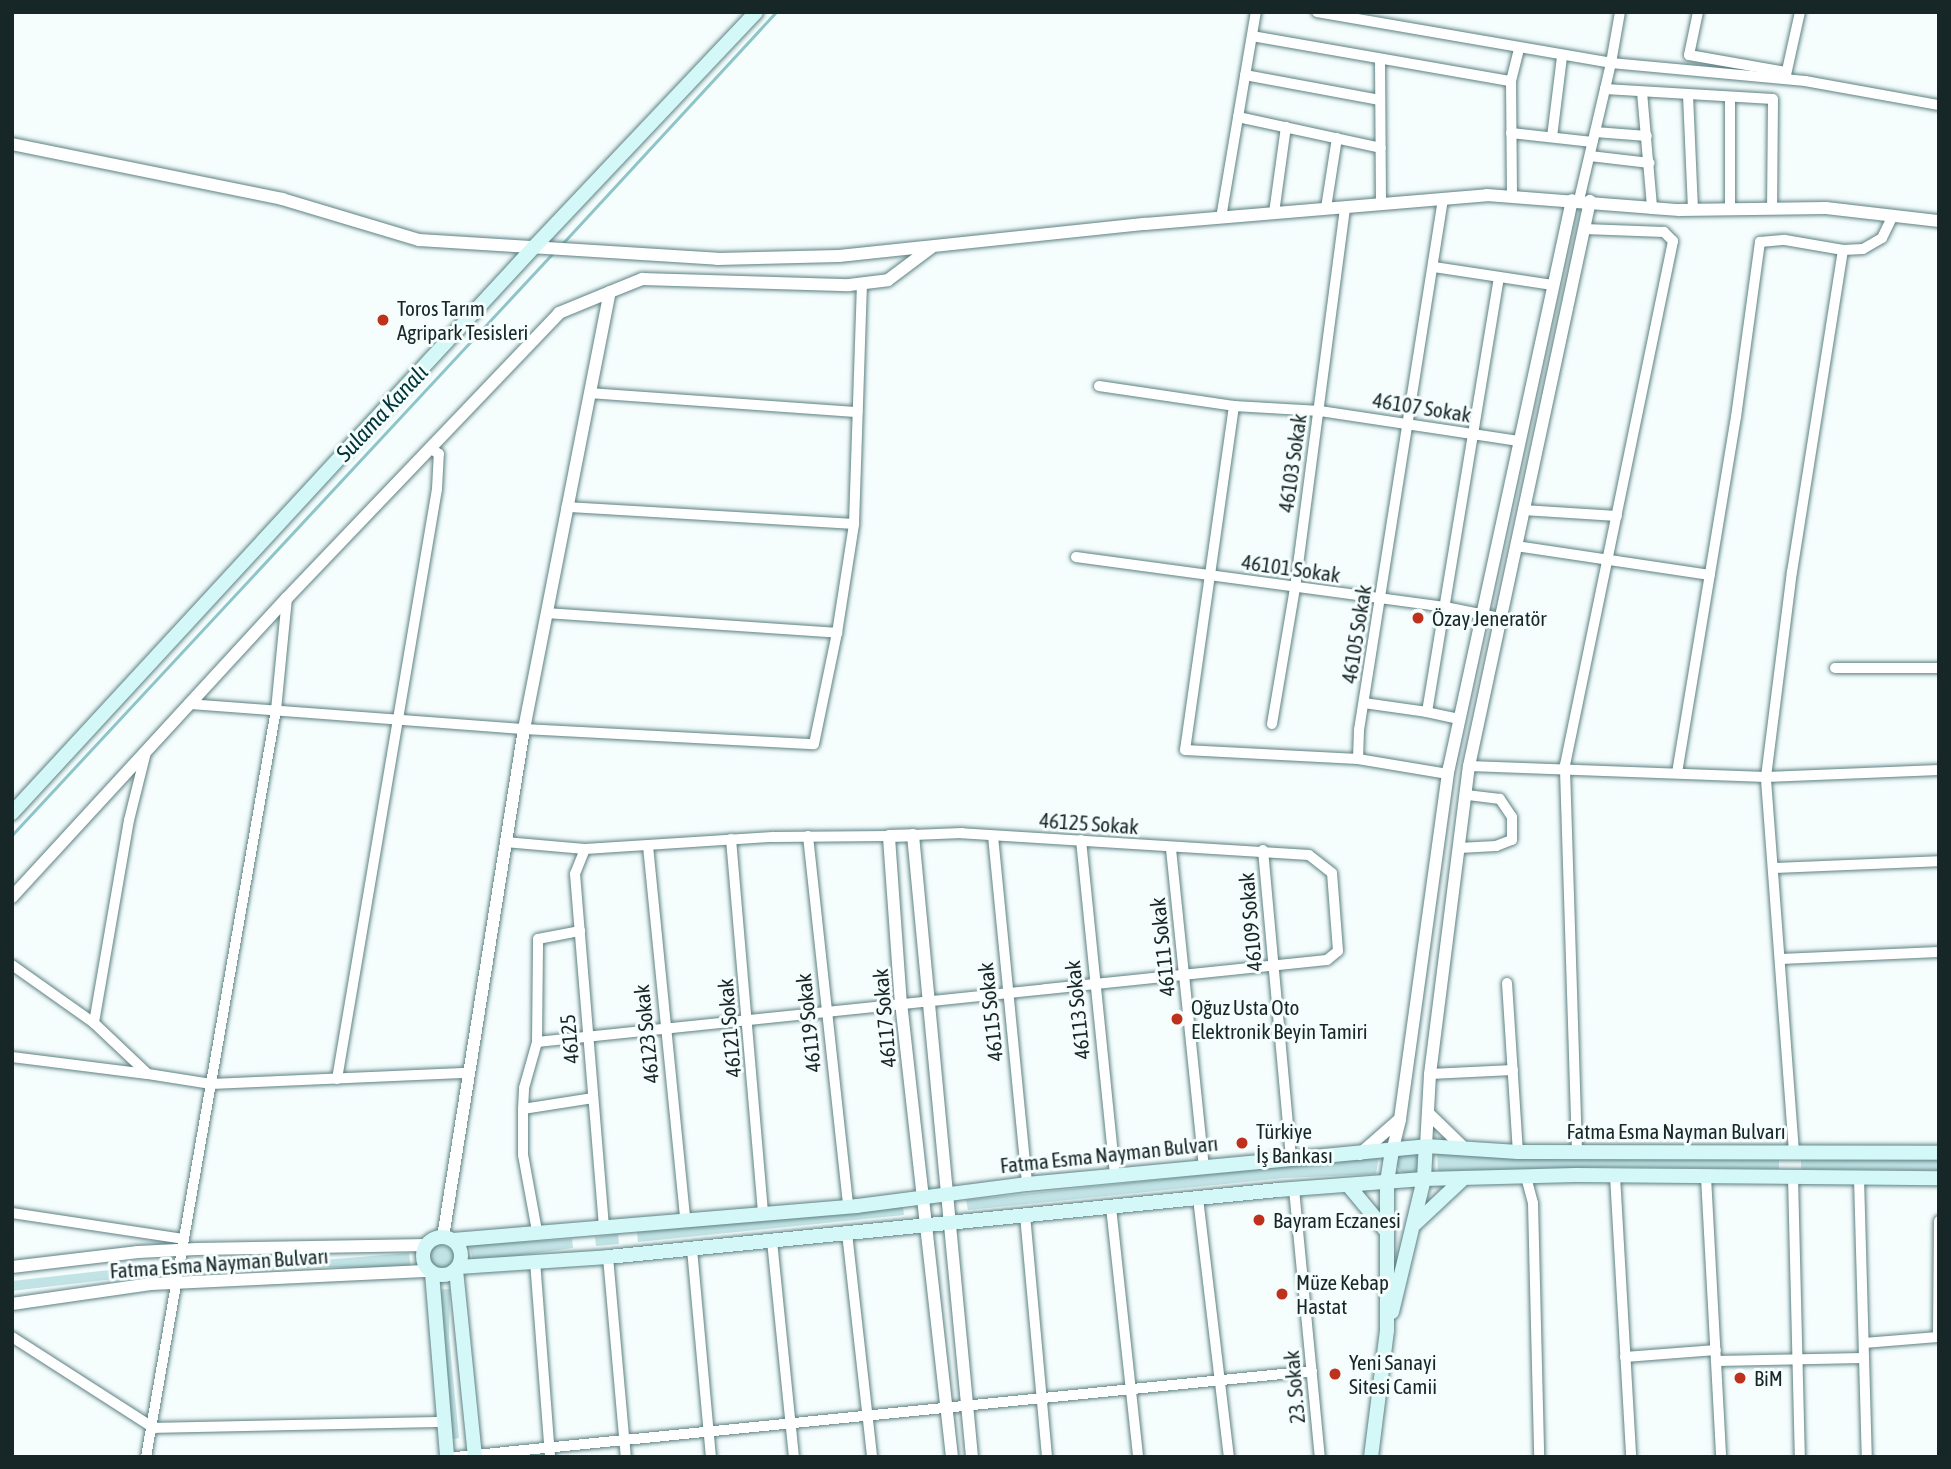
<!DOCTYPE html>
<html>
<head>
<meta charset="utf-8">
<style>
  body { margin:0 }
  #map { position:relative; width:1951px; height:1469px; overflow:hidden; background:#f5fdfd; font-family:"Asap Condensed",sans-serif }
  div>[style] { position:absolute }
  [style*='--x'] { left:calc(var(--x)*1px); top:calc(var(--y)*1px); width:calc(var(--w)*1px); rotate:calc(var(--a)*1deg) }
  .green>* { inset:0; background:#c2e3e5 }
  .round { border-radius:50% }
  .stream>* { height:2.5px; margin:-1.25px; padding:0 1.25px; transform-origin:1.25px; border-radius:1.25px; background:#8dc5c8 }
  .roads { filter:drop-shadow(0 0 2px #5d8183) drop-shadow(0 0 2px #5d8183) }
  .minor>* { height:10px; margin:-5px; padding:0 5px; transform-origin:5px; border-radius:5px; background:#fff }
  .tertiary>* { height:12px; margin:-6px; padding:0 6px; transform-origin:6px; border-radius:6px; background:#fff }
  .secondary>* { height:14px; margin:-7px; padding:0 7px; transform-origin:7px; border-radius:7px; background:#d4f7f8 }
  .secondary>.ring { margin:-7px; padding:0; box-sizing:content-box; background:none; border:14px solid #d4f7f8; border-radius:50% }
  .dots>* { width:19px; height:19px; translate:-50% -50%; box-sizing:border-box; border:4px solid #f5fdfd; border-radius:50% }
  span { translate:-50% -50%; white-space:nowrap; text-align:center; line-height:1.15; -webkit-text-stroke:6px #f5fdfd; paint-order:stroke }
  .poi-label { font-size:21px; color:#172627 }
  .left { translate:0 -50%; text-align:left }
  .street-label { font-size:21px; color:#172627 }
  .water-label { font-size:23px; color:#003538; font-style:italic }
  .frame { position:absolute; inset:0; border:14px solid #172627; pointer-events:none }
</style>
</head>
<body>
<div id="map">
  <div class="green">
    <i style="clip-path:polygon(1437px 1152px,1779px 1158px,1779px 1169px,1606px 1167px,1438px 1171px)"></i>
    <i class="round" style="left:1397px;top:1152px;width:22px;height:22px"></i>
    <i style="clip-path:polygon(1379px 1156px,1376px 1174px,1284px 1178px,968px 1210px,966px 1200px)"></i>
    <i style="clip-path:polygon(1801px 1158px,1939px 1159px,1939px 1170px,1801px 1169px)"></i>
    <i style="clip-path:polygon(903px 1206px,904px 1215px,638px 1242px,637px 1232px)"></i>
    <i style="clip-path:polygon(618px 1234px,619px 1244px,596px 1246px,595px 1237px)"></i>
    <i style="clip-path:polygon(572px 1239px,573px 1248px,473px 1262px,470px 1245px)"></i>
    <i class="round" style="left:428px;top:1245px;width:26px;height:26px"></i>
    <i style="clip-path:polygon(409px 1253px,411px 1269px,323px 1267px,186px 1272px,186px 1262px,323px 1260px)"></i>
    <i style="clip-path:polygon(163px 1264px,164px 1273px,12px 1291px,12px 1281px)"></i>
    <i style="clip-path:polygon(450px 1289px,449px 1337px,459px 1438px,453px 1439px,435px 1290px)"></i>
  </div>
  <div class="stream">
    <i style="--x:562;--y:244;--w:316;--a:-47.3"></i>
    <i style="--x:12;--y:835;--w:793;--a:-47.09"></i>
  </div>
  <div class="roads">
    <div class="minor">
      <i style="--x:1317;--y:12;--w:298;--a:9.8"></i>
      <i style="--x:1611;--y:63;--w:27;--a:103"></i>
      <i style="--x:1620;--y:12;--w:52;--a:100"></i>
      <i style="--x:1611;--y:63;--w:195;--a:5.3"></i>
      <i style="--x:1805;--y:81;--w:136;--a:10.2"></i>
      <i style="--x:1698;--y:12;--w:44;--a:101.8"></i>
      <i style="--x:1689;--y:55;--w:98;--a:9.9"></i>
      <i style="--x:1252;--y:36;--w:263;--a:9.9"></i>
      <i style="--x:1511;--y:81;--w:116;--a:89.5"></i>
      <i style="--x:1380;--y:59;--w:144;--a:89.6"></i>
      <i style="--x:1245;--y:75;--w:137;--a:10.5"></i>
      <i style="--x:1786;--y:75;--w:65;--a:-77.5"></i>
      <i style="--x:1511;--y:81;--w:33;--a:-76"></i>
      <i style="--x:1642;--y:92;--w:115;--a:85"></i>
      <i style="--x:1688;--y:95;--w:115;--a:87.5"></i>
      <i style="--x:1730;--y:97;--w:112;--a:90"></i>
      <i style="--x:1238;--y:117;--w:146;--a:12.2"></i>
      <i style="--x:1595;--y:132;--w:52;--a:4.4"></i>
      <i style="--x:1511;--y:133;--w:82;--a:6.3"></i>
      <i style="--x:1552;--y:137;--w:81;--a:-82.9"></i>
      <i style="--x:1590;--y:156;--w:60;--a:6.7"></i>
      <i style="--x:1443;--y:199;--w:538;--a:98.99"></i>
      <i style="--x:1359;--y:730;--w:29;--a:92"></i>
      <i style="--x:1358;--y:759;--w:91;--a:9.5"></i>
      <i style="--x:1579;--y:200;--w:114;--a:-76.8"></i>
      <i style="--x:1605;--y:89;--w:168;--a:3.4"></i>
      <i style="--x:1773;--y:99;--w:109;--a:90.5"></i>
      <i style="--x:1326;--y:208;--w:71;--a:-81.1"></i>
      <i style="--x:1274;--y:213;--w:87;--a:-82.1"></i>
      <i style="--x:1221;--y:218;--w:209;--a:-80.4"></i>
      <i style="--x:1434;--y:267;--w:120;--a:8.6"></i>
      <i style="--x:1099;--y:386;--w:136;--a:8.4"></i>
      <i style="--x:1234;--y:406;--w:86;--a:3.3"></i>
      <i style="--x:1320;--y:411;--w:201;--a:8.6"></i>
      <i style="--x:590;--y:393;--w:268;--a:4.1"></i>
      <i style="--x:1234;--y:406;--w:347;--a:98.1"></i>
      <i style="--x:1185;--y:750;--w:173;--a:3"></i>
      <i style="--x:1523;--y:510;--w:94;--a:3.7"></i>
      <i style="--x:854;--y:524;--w:241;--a:-88.1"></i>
      <i style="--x:1516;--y:546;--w:196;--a:8.5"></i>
      <i style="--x:1076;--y:557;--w:372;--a:7.7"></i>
      <i style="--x:1445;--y:607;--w:56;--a:11.3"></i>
      <i style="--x:547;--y:613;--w:291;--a:3.9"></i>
      <i style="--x:837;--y:633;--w:110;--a:-81.1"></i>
      <i style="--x:854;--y:524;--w:288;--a:-176.6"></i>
      <i style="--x:1835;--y:668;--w:104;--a:0"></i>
      <i style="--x:1364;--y:703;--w:64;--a:8.1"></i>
      <i style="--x:189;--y:704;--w:336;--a:4.3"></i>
      <i style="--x:524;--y:729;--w:290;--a:3"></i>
      <i style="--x:814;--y:744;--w:113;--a:-78.3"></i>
      <i style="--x:1459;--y:719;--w:33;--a:-168"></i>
      <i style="--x:1427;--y:712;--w:440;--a:-80.6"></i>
      <i style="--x:1272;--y:724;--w:138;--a:-80.4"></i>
      <i style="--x:1295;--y:588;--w:384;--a:-82.5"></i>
      <i style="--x:146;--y:752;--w:70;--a:104"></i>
      <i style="--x:129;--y:820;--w:206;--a:99.8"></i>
      <i style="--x:94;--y:1023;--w:74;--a:43.4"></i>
      <i style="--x:148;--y:1074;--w:64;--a:9"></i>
      <i style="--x:211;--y:1084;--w:257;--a:-2.5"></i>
      <i style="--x:1469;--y:766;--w:297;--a:2.1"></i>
      <i style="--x:1766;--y:777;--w:173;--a:-2.3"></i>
      <i style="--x:1677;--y:773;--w:361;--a:-80.6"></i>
      <i style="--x:1736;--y:417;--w:177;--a:-82.2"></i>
      <i style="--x:1760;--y:242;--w:25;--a:-5"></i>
      <i style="--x:1785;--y:240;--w:59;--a:9.8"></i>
      <i style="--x:1843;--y:250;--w:20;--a:-3"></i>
      <i style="--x:1863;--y:249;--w:22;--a:-30"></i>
      <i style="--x:1882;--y:238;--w:25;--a:-64"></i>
      <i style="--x:808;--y:836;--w:372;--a:83.8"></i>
      <i style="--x:993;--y:836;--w:350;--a:84.4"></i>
      <i style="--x:731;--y:839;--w:375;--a:85.1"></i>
      <i style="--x:1081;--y:840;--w:337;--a:84.2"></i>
      <i style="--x:505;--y:842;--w:80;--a:5"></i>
      <i style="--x:585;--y:849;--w:188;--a:-3.7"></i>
      <i style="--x:773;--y:837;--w:116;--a:-0.5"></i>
      <i style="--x:648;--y:846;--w:375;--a:84.3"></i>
      <i style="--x:1459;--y:848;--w:37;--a:-3"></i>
      <i style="--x:1496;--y:846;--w:17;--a:-21"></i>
      <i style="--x:1512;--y:840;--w:23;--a:-90"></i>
      <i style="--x:1512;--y:817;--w:22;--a:-124"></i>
      <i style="--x:1500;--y:799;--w:34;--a:-173"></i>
      <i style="--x:585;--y:849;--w:27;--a:112"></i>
      <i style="--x:575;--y:874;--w:355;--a:85.3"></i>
      <i style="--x:1171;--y:849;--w:319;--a:84.1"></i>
      <i style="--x:1263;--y:850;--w:309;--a:84.8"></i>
      <i style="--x:1774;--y:868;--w:165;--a:-2.4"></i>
      <i style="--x:1780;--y:959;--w:159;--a:-2.5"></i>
      <i style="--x:12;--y:965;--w:100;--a:35.3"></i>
      <i style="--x:1507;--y:983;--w:169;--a:86.3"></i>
      <i style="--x:537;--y:1042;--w:103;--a:-89.4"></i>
      <i style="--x:538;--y:939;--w:43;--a:-10.8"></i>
      <i style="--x:12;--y:1057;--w:136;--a:7.2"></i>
      <i style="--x:1430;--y:1074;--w:83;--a:-2.8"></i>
      <i style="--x:337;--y:1079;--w:598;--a:-80.38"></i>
      <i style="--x:437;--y:489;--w:35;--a:-87"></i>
      <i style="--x:439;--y:454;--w:11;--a:-146"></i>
      <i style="--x:523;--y:1109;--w:71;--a:-8.9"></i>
      <i style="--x:1577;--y:1151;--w:386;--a:-91.8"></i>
      <i style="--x:1565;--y:765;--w:535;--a:-78.35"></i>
      <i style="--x:1673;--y:241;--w:13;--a:-135"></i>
      <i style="--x:1664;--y:232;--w:80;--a:-177.9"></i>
      <i style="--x:1794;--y:1152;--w:376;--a:-94.3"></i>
      <i style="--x:1766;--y:777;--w:207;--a:-82.8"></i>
      <i style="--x:1792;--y:572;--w:326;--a:-81"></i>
      <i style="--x:1615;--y:1176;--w:281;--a:86.7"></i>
      <i style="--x:1526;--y:1177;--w:27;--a:75"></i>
      <i style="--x:1533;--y:1203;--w:254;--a:88.6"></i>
      <i style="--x:1706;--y:1177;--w:280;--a:86.9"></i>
      <i style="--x:1793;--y:1177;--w:280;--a:88.6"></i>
      <i style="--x:1859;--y:1178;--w:279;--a:88.4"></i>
      <i style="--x:1294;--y:1189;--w:269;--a:84.5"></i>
      <i style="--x:1198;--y:1198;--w:261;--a:83.2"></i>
      <i style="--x:1111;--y:1207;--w:251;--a:83.8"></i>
      <i style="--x:12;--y:1213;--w:173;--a:8.6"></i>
      <i style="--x:1025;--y:1215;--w:243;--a:84.8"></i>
      <i style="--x:537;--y:1231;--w:77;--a:-100.4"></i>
      <i style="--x:523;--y:1155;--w:46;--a:-90"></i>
      <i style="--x:523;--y:1109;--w:21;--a:-87"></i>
      <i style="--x:524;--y:1088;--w:48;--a:-74.2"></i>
      <i style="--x:537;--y:1042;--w:794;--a:-5.93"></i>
      <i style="--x:1327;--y:960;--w:14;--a:-39"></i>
      <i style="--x:1338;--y:951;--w:78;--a:-94.4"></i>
      <i style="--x:1332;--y:873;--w:29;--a:-142"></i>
      <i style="--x:1309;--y:855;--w:348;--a:-176.4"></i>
      <i style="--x:962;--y:833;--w:49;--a:177.7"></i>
      <i style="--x:847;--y:1233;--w:225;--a:83.6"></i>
      <i style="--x:772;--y:1241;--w:217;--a:84.2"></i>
      <i style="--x:692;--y:1249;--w:209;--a:84.8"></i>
      <i style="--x:608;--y:1257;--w:201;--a:84.9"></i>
      <i style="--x:535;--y:1261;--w:197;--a:85.6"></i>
      <i style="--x:12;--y:1337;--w:169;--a:32.7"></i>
      <i style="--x:154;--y:1428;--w:290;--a:-1.2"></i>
      <i style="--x:1864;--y:1343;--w:74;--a:-4.6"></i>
      <i style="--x:1938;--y:1337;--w:116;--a:-89.5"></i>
      <i style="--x:1625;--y:1357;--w:91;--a:-4.4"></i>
      <i style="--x:1717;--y:1361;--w:146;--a:-1.2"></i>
      <i style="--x:146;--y:1457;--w:758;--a:-80.13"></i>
      <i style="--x:276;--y:710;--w:113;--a:-84.4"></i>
      <i style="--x:455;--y:1457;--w:861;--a:-5.73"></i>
    </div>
    <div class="tertiary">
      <i style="--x:12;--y:144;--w:276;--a:11.5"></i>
      <i style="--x:282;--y:199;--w:143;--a:16.7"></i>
      <i style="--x:419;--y:240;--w:299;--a:3.6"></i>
      <i style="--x:717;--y:259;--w:122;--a:-1.4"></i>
      <i style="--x:839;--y:256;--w:308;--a:-6"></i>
      <i style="--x:1145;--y:224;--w:343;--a:-4.8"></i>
      <i style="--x:1487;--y:195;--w:193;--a:4.5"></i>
      <i style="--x:1679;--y:210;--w:147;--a:-0.8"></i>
      <i style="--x:1826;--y:208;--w:114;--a:6.6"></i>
      <i style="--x:12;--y:897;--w:406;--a:-47.4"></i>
      <i style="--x:287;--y:598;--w:394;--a:-46.3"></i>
      <i style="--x:559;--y:313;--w:55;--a:-22.4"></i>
      <i style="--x:1428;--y:1113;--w:52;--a:44.2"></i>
      <i style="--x:1426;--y:1146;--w:72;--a:-86.8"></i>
      <i style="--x:1430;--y:1074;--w:310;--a:-82.8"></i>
      <i style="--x:1469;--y:766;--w:578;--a:-77.91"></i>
      <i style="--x:1392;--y:1152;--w:34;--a:-76"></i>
      <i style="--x:1400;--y:1119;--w:354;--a:-82.1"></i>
      <i style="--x:1449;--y:768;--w:581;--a:-77.78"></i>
      <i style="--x:1360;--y:1154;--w:53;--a:-41.2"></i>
      <i style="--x:443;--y:1237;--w:514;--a:-80.94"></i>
      <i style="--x:524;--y:729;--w:445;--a:-78.9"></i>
      <i style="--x:610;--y:292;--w:35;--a:-22"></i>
      <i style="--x:642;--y:279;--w:207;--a:1.7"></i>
      <i style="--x:849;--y:285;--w:39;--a:-7"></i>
      <i style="--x:888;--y:280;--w:55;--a:-36.9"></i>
      <i style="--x:12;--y:1267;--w:127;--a:-6.8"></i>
      <i style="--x:138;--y:1252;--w:59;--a:-2.9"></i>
      <i style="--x:197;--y:1249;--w:230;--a:-1"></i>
      <i style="--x:12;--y:1304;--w:140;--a:-8.2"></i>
      <i style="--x:151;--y:1284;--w:279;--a:-2.7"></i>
      <i style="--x:952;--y:1457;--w:455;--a:-96.4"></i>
      <i style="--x:901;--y:1005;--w:169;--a:-94.1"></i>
      <i style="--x:889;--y:836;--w:24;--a:-2"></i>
      <i style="--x:913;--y:835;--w:625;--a:84.58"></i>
    </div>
    <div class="secondary">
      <i style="--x:12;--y:813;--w:770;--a:-47.32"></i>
      <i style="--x:534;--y:247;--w:323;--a:-46.6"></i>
      <i style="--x:1348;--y:1185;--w:61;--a:50.3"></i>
      <i style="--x:1415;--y:1224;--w:67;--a:-43.2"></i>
      <i class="ring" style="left:423px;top:1237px;width:24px;height:24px"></i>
      <i style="--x:453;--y:1240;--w:405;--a:-4.8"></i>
      <i style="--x:857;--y:1206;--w:171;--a:-7.4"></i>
      <i style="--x:1027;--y:1184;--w:401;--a:-5.4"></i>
      <i style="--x:1426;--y:1146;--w:92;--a:3.7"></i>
      <i style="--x:1518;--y:1152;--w:421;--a:0.1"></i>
      <i style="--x:459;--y:1267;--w:149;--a:-3.8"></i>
      <i style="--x:608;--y:1257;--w:673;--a:-5.71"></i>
      <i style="--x:1278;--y:1190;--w:146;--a:-4.3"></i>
      <i style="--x:1424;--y:1179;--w:152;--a:-1.5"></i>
      <i style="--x:1576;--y:1175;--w:363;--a:0.5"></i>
      <i style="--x:456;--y:1270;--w:188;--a:84.2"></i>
      <i style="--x:432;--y:1273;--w:185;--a:85.3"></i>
      <i style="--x:1392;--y:1312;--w:137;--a:-76.5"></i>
      <i style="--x:1424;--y:1179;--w:33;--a:-87"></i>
      <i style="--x:1371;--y:1457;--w:128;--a:-82.8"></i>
      <i style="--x:1387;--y:1330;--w:148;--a:-90"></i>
      <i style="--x:1387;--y:1182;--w:30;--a:-81"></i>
    </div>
  </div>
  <div class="dots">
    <i style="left:383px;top:320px;background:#be311d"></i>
    <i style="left:1418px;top:618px;background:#be311d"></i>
    <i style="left:1177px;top:1019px;background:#be311d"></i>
    <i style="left:1242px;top:1143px;background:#be311d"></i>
    <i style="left:1259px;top:1220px;background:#be311d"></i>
    <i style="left:1282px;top:1294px;background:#be311d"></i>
    <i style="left:1335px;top:1374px;background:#be311d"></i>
    <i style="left:1740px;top:1378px;background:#be311d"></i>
  </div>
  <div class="poi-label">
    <span class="left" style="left:397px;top:320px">Toros Tarım<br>Agripark Tesisleri</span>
    <span class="left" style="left:1432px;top:618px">Özay Jeneratör</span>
    <span class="left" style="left:1191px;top:1019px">Oğuz Usta Oto<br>Elektronik Beyin Tamiri</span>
    <span class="left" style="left:1256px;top:1143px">Türkiye<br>İş Bankası</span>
    <span class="left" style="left:1273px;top:1220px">Bayram Eczanesi</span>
    <span class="left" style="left:1296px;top:1294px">Müze Kebap<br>Hastat</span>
    <span class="left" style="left:1349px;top:1374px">Yeni Sanayi<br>Sitesi Camii</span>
    <span class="left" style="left:1754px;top:1378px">BiM</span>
  </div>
  <div class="street-label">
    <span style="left:1422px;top:407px;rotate:9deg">46107 Sokak</span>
    <span style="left:1292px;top:463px;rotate:-82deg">46103 Sokak</span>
    <span style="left:1291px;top:568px;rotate:8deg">46101 Sokak</span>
    <span style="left:1356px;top:634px;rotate:-81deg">46105 Sokak</span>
    <span style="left:1089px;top:823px;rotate:4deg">46125 Sokak</span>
    <span style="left:1250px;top:922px;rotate:-95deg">46109 Sokak</span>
    <span style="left:1162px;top:947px;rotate:-96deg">46111 Sokak</span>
    <span style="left:1077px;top:1010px;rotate:-96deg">46113 Sokak</span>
    <span style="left:990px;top:1012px;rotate:-96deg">46115 Sokak</span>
    <span style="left:884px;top:1018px;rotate:-95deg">46117 Sokak</span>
    <span style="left:808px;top:1023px;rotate:-96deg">46119 Sokak</span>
    <span style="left:729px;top:1028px;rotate:-95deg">46121 Sokak</span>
    <span style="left:646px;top:1034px;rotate:-96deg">46123 Sokak</span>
    <span style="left:569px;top:1039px;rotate:-95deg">46125</span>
    <span style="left:1676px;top:1131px">Fatma Esma Nayman Bulvarı</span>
    <span style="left:1109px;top:1154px;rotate:-6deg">Fatma Esma Nayman Bulvarı</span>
    <span style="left:219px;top:1263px;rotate:-4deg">Fatma Esma Nayman Bulvarı</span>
    <span style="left:1294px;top:1387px;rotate:-95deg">23. Sokak</span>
  </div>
  <div class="water-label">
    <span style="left:382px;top:413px;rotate:-47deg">Sulama Kanalı</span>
  </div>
  <div class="frame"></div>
</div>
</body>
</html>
